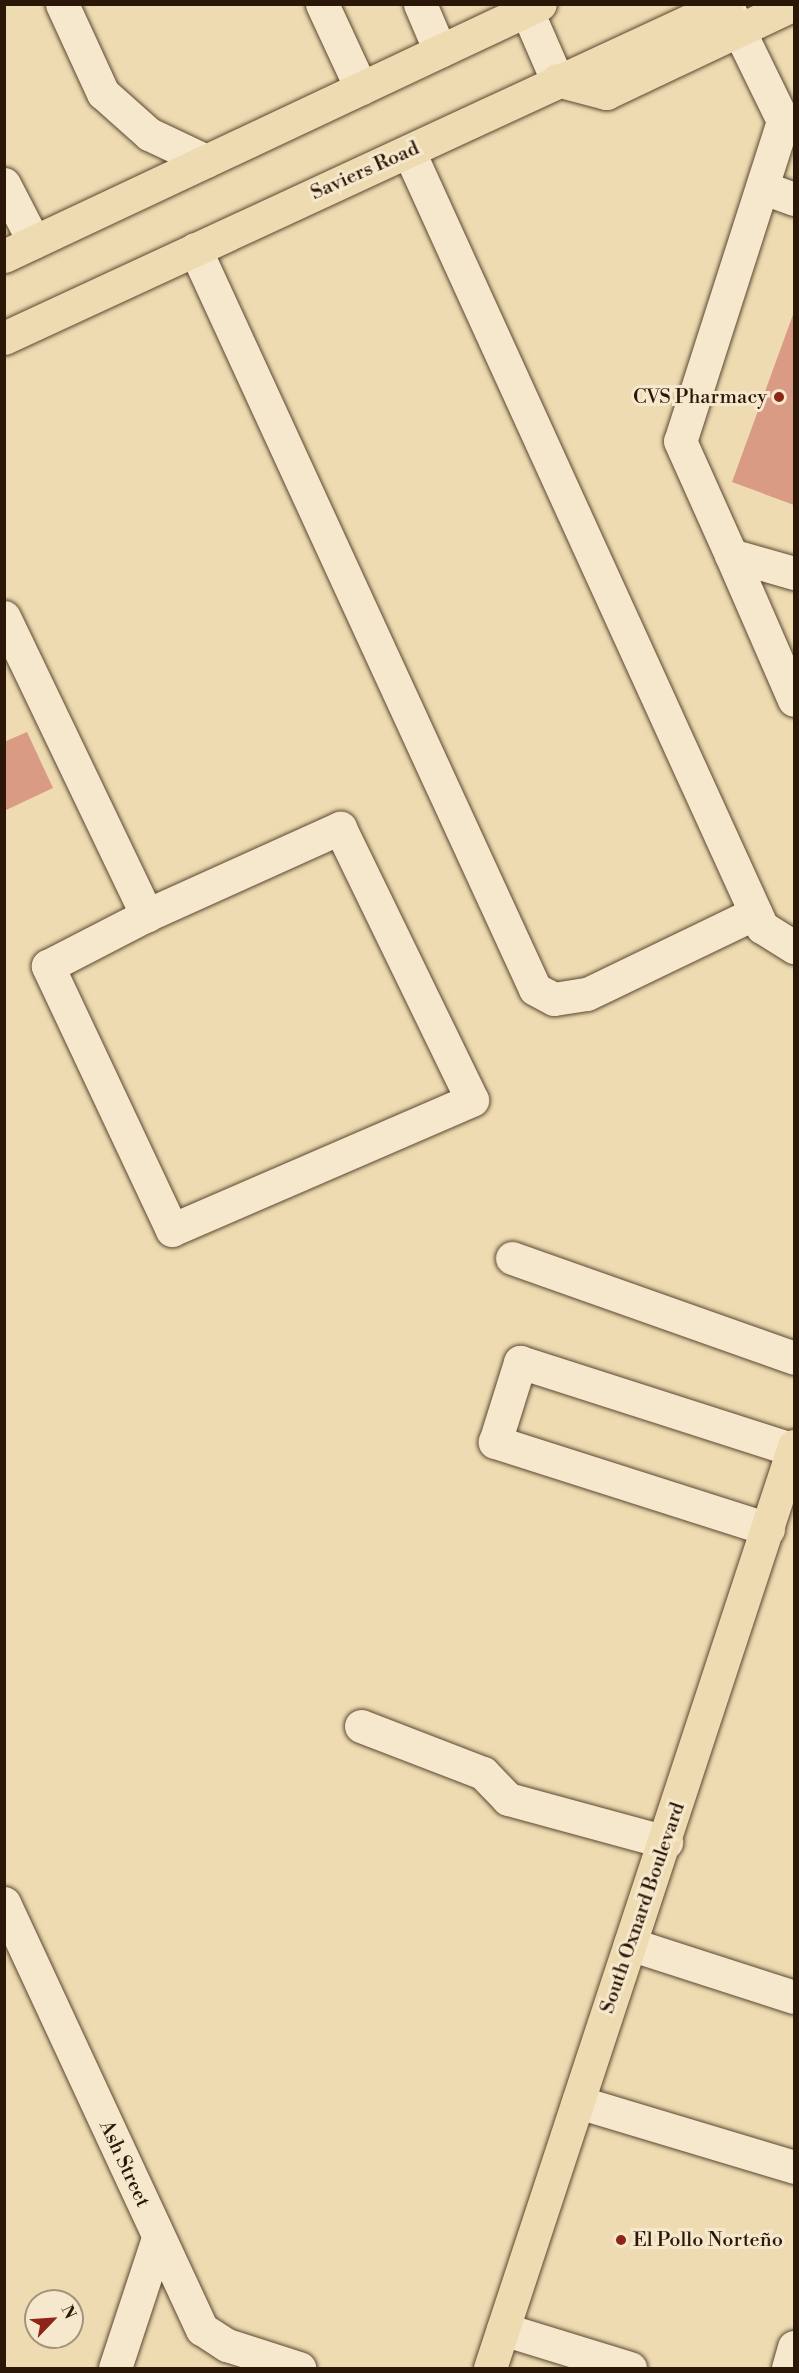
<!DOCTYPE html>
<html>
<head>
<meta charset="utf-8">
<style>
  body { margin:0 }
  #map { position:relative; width:799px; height:2373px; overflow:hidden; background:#efdbb1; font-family:"Libre Bodoni",serif }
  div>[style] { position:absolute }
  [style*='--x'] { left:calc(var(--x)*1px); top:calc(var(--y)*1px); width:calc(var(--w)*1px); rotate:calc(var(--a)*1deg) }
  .building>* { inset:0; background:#da9b84 }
  .roads { filter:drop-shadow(0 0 2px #5b4832) drop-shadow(0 0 2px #5b4832) }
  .minor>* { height:33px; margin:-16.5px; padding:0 16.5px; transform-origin:16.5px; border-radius:16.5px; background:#f5e8cc }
  .major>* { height:33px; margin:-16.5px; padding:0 16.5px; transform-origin:16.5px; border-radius:16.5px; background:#efdbb1 }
  .dots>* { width:16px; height:16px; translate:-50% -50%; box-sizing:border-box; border:3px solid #f5e8cc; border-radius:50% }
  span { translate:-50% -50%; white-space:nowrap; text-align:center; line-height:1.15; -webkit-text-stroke:6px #f5e8cc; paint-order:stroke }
  .street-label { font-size:20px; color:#2a1708 }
  .poi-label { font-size:20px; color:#2a1708 }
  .right { translate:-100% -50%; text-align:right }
  .left { translate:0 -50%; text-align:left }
  .frame { position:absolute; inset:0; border:6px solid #2a1708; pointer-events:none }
  .north { position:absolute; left:24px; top:2289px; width:60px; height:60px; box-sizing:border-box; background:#f5e8cc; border:2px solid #a4947e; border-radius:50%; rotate:65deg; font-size:16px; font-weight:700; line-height:24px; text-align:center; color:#2a1708 }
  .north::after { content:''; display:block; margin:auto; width:21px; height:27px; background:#8f2418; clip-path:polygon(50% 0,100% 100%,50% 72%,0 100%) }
</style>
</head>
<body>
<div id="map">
  <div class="building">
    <i style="clip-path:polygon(794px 312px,794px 505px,732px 482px)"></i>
    <i style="clip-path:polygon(27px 732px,53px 788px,4px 811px,4px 742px)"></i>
  </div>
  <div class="roads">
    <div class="minor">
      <i style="--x:62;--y:4;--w:98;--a:65.3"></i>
      <i style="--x:103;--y:93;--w:62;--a:41.7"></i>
      <i style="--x:149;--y:134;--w:63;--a:25.3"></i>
      <i style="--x:322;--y:4;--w:93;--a:65.1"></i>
      <i style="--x:420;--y:4;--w:51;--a:66.9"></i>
      <i style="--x:524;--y:4;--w:83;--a:66.5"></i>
      <i style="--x:727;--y:6;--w:128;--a:64"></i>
      <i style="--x:783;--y:121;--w:336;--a:107.8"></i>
      <i style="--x:680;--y:441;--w:125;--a:65.9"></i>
      <i style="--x:731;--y:555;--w:66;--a:15.9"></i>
      <i style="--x:409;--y:152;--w:852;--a:65.51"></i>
      <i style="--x:762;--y:927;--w:38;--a:32"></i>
      <i style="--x:4;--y:184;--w:65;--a:62.7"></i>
      <i style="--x:764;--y:188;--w:32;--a:20"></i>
      <i style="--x:195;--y:249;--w:814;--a:65.32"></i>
      <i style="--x:535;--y:989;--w:21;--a:28"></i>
      <i style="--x:554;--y:999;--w:33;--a:-9"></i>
      <i style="--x:587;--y:994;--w:187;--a:-25.7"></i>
      <i style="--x:731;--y:555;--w:158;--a:66.5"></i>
      <i style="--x:4;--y:617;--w:331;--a:64.4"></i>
      <i style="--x:147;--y:915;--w:212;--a:-24.3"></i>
      <i style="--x:340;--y:828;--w:302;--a:64.1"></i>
      <i style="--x:472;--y:1100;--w:327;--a:156.6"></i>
      <i style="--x:172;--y:1230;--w:292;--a:-115.2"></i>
      <i style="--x:48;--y:966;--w:111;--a:-27.3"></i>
      <i style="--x:512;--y:1258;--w:299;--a:19.5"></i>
      <i style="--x:768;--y:1529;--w:287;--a:-162.3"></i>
      <i style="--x:495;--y:1442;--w:84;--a:-72.6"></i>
      <i style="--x:520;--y:1362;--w:288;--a:17.8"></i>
      <i style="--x:361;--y:1726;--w:131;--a:21.1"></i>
      <i style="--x:483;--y:1773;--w:36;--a:46"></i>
      <i style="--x:508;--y:1799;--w:164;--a:15.2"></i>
      <i style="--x:4;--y:1903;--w:470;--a:65.1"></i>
      <i style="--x:202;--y:2329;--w:30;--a:33"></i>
      <i style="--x:227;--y:2345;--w:76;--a:17.7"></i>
      <i style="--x:630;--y:1944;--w:172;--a:17.9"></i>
      <i style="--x:578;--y:2102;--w:226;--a:16.7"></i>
      <i style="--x:503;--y:2329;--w:133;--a:17.1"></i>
      <i style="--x:115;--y:2368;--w:137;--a:-71.7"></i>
      <i style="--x:788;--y:2368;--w:22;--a:-74"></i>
    </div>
    <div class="major">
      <i style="--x:557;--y:80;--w:51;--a:14.9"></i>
      <i style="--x:606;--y:93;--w:208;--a:-25.3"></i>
      <i style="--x:4;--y:256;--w:592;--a:-25.18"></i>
      <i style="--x:4;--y:338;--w:796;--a:-24.83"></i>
      <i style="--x:490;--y:2368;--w:971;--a:-71.75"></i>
    </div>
  </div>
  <div class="dots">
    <i style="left:779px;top:397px;background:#8f2418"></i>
    <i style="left:621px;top:2240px;background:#8f2418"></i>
  </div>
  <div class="street-label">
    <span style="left:365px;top:171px;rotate:-24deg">Saviers Road</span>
    <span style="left:643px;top:1908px;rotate:-71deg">South Oxnard Boulevard</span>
    <span style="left:124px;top:2164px;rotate:65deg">Ash Street</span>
  </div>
  <div class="poi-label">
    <span class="right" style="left:767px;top:397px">CVS Pharmacy</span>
    <span class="left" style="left:633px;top:2240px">El Pollo Norteño</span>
  </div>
  <div class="frame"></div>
  <div class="north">N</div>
</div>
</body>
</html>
